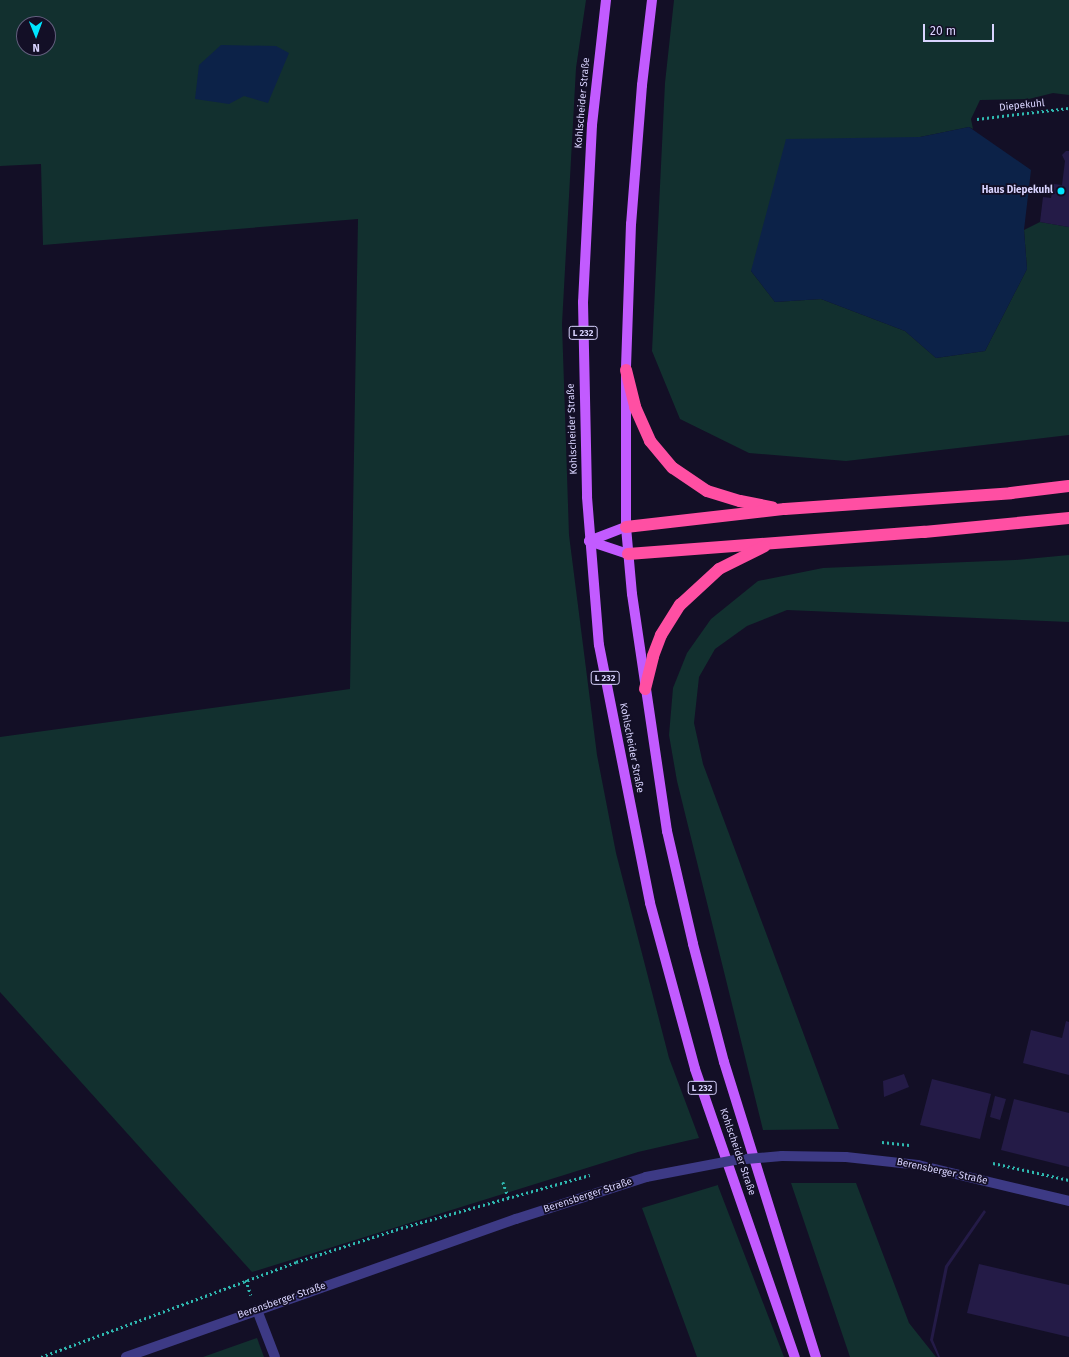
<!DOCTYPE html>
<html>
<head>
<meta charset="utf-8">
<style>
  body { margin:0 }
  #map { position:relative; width:1069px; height:1357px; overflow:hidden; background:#130f26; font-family:"Fira Sans",sans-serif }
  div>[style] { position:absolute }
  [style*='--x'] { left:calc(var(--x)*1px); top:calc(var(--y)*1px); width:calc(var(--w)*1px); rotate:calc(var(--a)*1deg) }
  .green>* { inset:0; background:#12302f }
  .water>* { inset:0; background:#0c2248 }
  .building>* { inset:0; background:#241b47 }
  .path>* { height:2.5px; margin-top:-1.25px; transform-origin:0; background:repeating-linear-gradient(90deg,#2fb8b0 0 2px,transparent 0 5px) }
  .service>* { height:10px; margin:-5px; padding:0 5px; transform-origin:5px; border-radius:5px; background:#3d3a85 }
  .tertiary>* { height:10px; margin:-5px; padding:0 5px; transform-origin:5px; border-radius:5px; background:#3d3a85 }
  .primary>* { height:10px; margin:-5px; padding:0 5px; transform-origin:5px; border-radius:5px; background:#c25bff }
  .motorway>* { height:12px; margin:-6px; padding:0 6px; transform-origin:6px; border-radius:6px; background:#ff4fa3 }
  .tertiary-bridge>* { height:10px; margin:-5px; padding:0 5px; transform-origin:5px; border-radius:5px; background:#3d3a85 }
  .dots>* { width:11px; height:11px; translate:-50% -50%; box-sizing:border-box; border:2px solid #130f26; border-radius:50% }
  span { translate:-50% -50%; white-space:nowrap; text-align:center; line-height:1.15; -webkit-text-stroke:3.5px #130f26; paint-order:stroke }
  .shield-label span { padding:1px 3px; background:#130f26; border:1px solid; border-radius:3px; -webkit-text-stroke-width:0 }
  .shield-label { font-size:9px; color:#d9d4ff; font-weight:700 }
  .street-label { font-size:10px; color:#d9d4ff }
  .poi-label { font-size:10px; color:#d9d4ff; font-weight:700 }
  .right { translate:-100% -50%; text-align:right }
  .north { position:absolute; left:16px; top:16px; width:40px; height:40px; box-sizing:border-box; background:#130f26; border:1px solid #625e7d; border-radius:50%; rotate:179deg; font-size:11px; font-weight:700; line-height:16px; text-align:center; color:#d9d4ff }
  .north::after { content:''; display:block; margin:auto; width:14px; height:18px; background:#00e5ff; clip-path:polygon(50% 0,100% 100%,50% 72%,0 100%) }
  .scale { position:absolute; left:923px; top:24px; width:71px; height:18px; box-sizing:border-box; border:2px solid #d9d4ff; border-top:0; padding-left:5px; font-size:12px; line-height:14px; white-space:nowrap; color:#d9d4ff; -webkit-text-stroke:3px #130f26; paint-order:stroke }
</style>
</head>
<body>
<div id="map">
  <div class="green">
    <i style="clip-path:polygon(evenodd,0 0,586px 0,576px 68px,562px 324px,569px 535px,597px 755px,616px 853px,669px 1058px,699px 1138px,638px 1152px,252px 1272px,0 992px,0 737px,350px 689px,358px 219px,43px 245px,41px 164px,0 166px,0 0,24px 24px,48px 24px,48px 48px,24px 48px,24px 24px)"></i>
    <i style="clip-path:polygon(674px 0,1069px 0,1069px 95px,1053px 93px,1029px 99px,980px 100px,971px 119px,973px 129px,969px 127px,920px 137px,751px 271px,775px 302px,821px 299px,905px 331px,936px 358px,985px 351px,1027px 269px,1024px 230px,1040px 222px,1069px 227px,1069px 435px,846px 461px,749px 453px,680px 419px,652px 351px,665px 83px)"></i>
    <i style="clip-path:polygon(1069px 555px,1069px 622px,787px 610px,747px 626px,715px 649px,699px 677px,694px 723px,703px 764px,839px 1129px,763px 1130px,677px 781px,669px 735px,673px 688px,687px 653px,711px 619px,758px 581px,823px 568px,1015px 560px)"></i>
    <i style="clip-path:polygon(791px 1183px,856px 1183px,909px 1323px,936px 1357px,850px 1357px)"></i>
    <i style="clip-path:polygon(718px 1185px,718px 1186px,784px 1357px,697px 1357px,642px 1208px)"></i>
    <i style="clip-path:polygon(257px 1338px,264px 1357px,203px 1357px)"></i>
  </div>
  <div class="water">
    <i style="clip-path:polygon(221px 45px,276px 46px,289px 53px,268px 103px,244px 96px,229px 104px,195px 99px,199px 65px)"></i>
    <i style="clip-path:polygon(969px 127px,1031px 170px,1024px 230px,1027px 269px,985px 351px,936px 358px,905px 331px,821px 299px,775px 302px,751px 271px,786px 139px,920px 137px)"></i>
  </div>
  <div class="building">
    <i style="clip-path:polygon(1066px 151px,1069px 151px,1069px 227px,1040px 222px,1043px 197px,1051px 198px,1054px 184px,1062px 185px,1065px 161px,1062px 155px)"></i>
    <i style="clip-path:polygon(1066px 1021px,1069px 1022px,1069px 1075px,1023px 1063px,1031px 1030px,1062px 1038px)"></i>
    <i style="clip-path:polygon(904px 1074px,909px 1087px,884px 1097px,883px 1081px)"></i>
    <i style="clip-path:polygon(932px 1079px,991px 1094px,980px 1139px,920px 1125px)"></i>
    <i style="clip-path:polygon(995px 1096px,1006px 1099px,1000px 1120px,990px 1117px)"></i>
    <i style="clip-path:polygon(1014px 1099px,1069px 1113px,1069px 1167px,1001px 1150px)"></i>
    <i style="clip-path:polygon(984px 1210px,986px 1212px,948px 1267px,933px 1340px,940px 1357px,938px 1357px,930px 1340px,945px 1266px)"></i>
    <i style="clip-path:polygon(979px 1264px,1069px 1285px,1069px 1337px,967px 1313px)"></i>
  </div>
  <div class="path">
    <i style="--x:977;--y:119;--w:93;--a:-6.8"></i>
    <i style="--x:882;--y:1142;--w:30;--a:6"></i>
    <i style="--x:993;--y:1163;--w:78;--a:12.6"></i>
    <i style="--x:503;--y:1182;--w:18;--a:71"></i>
    <i style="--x:246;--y:1280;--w:16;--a:72"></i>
    <i style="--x:41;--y:1357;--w:272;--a:-20.4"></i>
    <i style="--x:296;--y:1262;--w:110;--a:-17.9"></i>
    <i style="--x:401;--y:1228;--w:196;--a:-15.7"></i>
  </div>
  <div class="service">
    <i style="--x:257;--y:1310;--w:50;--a:69"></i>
  </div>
  <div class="tertiary">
    <i style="--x:846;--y:1157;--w:72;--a:6.3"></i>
    <i style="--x:918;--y:1165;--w:155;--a:13.4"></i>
    <i style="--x:126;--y:1357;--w:414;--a:-19.5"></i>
    <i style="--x:516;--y:1219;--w:137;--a:-17.9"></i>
  </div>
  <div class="primary">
    <i style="--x:606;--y:0;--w:126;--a:96.4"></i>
    <i style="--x:592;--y:125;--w:177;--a:92.9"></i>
    <i style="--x:583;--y:302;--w:195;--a:88.8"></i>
    <i style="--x:587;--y:497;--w:148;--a:85.4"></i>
    <i style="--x:599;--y:645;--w:263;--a:78.8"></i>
    <i style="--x:650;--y:903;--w:172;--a:74.8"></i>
    <i style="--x:695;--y:1069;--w:305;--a:70.9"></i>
    <i style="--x:652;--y:0;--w:86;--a:96.7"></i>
    <i style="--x:642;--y:85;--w:139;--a:94.5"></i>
    <i style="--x:631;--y:224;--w:146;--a:92"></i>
    <i style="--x:626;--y:370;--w:157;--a:90"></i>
    <i style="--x:626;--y:527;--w:67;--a:84.9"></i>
    <i style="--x:632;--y:594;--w:240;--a:81.6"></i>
    <i style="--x:667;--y:831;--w:116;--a:77"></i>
    <i style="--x:693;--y:944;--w:122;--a:75.3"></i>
    <i style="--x:724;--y:1062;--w:309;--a:72.7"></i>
    <i style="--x:589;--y:541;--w:41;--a:18.4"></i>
    <i style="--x:589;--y:541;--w:40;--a:-21"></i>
  </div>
  <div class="motorway">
    <i style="--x:626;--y:370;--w:38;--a:76"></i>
    <i style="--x:635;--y:407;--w:37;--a:66"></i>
    <i style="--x:650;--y:441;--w:35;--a:50"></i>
    <i style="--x:673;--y:468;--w:41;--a:34.1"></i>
    <i style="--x:707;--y:491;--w:34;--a:17"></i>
    <i style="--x:740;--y:501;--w:33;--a:11"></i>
    <i style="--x:626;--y:527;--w:160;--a:-6.5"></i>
    <i style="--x:785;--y:509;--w:227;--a:-4"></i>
    <i style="--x:1011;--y:493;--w:58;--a:-6.9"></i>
    <i style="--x:628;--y:554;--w:297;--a:-4.3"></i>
    <i style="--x:924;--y:532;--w:146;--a:-5.5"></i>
    <i style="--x:645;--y:689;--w:34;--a:-76"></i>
    <i style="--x:653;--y:656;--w:22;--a:-69"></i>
    <i style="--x:661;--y:635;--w:36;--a:-58"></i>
    <i style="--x:680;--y:605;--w:53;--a:-42.7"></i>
    <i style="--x:719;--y:569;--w:51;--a:-26.6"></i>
  </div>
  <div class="tertiary-bridge">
    <i style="--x:646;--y:1177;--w:91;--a:-10.8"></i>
    <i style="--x:735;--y:1160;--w:47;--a:-4.9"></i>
    <i style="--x:782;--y:1156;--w:64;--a:0.9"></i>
  </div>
  <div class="dots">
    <i style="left:1061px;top:191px;background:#00e5ff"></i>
  </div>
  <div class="shield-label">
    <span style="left:583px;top:333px">L 232</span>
    <span style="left:605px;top:678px">L 232</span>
    <span style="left:702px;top:1088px">L 232</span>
  </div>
  <div class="street-label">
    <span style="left:583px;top:103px;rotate:-85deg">Kohlscheider Straße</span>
    <span style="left:1022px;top:106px;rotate:-6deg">Diepekuhl</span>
    <span style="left:573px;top:429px;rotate:-92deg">Kohlscheider Straße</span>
    <span style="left:631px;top:748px;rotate:79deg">Kohlscheider Straße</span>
    <span style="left:737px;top:1152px;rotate:71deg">Kohlscheider Straße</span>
    <span style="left:942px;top:1172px;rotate:12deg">Berensberger Straße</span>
    <span style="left:588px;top:1196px;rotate:-18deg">Berensberger Straße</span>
    <span style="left:282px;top:1301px;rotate:-19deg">Berensberger Straße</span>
  </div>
  <div class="poi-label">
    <span class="right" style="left:1053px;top:191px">Haus Diepekuhl</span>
  </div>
  <div class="north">N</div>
  <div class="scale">20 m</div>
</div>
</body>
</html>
